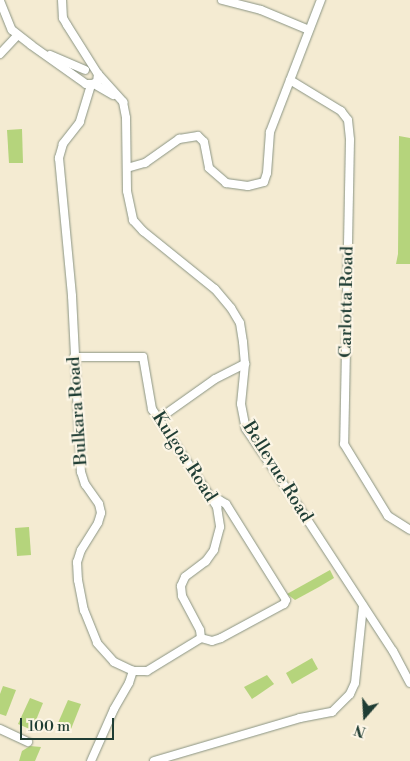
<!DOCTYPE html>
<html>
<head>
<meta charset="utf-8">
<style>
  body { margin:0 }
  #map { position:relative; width:410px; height:761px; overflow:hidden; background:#f4ebd2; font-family:"Libre Bodoni",serif }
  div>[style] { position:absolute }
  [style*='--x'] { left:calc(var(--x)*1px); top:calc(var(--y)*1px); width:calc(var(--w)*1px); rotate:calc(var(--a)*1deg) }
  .green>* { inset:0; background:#b5d47c }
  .roads { filter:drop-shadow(0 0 1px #8a9483) drop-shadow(0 0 1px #8a9483) }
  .minor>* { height:8px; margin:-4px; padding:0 4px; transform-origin:4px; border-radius:4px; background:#fff }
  span { translate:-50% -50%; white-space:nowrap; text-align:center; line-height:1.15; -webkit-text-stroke:4.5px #fcf5e5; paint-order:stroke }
  .street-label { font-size:18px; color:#1f3d34 }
  .north { position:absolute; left:340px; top:691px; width:50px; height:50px; -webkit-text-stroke:4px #fcf5e5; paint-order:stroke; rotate:199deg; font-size:14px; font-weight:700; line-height:20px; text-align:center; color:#1f3d34 }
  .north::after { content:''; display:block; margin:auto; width:18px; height:22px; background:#1f3d34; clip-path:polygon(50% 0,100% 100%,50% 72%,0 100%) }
  .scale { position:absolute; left:20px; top:718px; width:94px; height:22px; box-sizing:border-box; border:2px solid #1f3d34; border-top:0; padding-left:6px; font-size:15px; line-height:18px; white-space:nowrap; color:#1f3d34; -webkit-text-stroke:4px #fcf5e5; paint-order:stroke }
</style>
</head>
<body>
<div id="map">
  <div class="green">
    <i style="clip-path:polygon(22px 129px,23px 163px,9px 163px,7px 130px)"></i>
    <i style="clip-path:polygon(399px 136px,410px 138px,410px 264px,396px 264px,398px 254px)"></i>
    <i style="clip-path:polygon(29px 527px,31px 555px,17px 556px,15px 528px)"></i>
    <i style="clip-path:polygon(330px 570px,334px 578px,319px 587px,295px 600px,287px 594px)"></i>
    <i style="clip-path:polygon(312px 658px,318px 669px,292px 684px,286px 673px)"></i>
    <i style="clip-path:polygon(267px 675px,274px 684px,252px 699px,244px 687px)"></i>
    <i style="clip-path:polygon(3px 686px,16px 690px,6px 716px,0 714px,0 694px)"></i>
    <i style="clip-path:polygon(30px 698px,43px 703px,32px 730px,18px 724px)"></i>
    <i style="clip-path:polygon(68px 700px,81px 704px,71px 729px,58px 723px)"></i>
    <i style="clip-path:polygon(30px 746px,41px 747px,35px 761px,19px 761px,22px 751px)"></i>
  </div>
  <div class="roads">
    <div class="minor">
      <i style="--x:62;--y:0;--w:18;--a:87"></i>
      <i style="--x:63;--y:18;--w:8;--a:60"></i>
      <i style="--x:67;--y:25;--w:58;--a:57.7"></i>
      <i style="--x:98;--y:74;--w:38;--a:48"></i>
      <i style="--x:123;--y:102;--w:16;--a:79"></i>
      <i style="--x:126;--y:118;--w:73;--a:89.2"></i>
      <i style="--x:127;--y:191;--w:30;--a:78"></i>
      <i style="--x:133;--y:220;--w:15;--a:48"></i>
      <i style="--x:143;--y:231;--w:92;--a:38.9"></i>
      <i style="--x:215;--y:289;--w:25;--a:50"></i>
      <i style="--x:231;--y:308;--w:17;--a:59"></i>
      <i style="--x:240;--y:323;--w:19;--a:81"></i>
      <i style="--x:243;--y:342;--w:22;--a:85"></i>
      <i style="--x:245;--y:364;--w:40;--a:95.7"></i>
      <i style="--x:241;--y:404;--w:25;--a:79"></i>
      <i style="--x:246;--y:429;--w:94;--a:55.8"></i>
      <i style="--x:299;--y:507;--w:172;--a:56.9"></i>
      <i style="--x:393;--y:651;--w:36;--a:62"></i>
      <i style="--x:222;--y:0;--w:40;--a:14.4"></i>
      <i style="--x:261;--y:10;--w:52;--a:22.6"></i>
      <i style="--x:0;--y:1;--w:31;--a:68"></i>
      <i style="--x:12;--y:30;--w:24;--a:38"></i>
      <i style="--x:31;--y:45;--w:67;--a:35.3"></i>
      <i style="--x:86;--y:84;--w:6;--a:0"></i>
      <i style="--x:92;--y:84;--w:5;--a:-22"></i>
      <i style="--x:97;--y:82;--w:8;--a:-83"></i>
      <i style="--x:0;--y:54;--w:26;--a:-47"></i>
      <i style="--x:50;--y:55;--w:38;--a:23"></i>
      <i style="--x:290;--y:80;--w:60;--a:31.3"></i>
      <i style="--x:341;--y:111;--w:11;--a:52"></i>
      <i style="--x:348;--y:120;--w:20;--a:84"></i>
      <i style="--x:350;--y:140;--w:304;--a:91.1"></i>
      <i style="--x:344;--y:444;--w:84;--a:58.6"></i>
      <i style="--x:388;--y:516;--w:26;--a:32"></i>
      <i style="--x:94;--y:84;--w:22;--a:30"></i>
      <i style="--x:91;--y:85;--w:39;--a:107"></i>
      <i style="--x:80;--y:122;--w:28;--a:128"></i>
      <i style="--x:63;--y:144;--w:15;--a:106"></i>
      <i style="--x:59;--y:158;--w:139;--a:84.6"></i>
      <i style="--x:72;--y:296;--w:176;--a:87.1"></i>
      <i style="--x:81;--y:472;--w:13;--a:72"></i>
      <i style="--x:85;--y:484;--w:24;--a:55"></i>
      <i style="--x:99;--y:504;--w:9;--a:77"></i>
      <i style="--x:101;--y:513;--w:10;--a:107"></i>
      <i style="--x:98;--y:523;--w:32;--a:122"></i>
      <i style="--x:81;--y:550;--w:13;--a:108"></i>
      <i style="--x:77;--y:562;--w:18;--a:87"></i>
      <i style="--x:78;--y:580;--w:31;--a:79"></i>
      <i style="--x:84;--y:610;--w:35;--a:68"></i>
      <i style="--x:97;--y:643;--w:25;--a:48"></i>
      <i style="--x:114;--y:662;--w:21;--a:25"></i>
      <i style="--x:133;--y:671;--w:14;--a:0"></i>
      <i style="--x:147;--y:671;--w:63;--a:-31.4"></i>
      <i style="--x:127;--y:168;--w:19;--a:-16"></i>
      <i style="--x:145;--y:163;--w:42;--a:-35.2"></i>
      <i style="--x:179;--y:139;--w:19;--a:-9"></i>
      <i style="--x:198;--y:136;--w:8;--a:45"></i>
      <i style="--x:204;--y:142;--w:26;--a:79"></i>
      <i style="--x:209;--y:168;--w:23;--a:41"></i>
      <i style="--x:226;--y:183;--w:22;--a:8"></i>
      <i style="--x:248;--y:186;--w:16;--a:-14"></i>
      <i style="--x:264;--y:182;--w:9;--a:-72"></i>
      <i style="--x:267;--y:173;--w:41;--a:-85.8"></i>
      <i style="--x:270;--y:132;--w:142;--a:-68.9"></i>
      <i style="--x:74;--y:357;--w:69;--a:0"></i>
      <i style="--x:143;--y:357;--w:53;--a:80.2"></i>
      <i style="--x:152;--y:409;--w:118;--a:56.4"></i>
      <i style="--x:217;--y:507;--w:20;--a:81"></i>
      <i style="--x:220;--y:527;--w:24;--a:105"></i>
      <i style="--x:214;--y:550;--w:14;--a:126"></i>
      <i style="--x:206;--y:561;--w:26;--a:143"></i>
      <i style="--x:185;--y:577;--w:10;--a:114"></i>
      <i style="--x:181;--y:586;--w:10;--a:84"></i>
      <i style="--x:182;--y:596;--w:38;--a:62"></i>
      <i style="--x:200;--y:630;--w:8;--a:83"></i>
      <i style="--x:160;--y:418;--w:67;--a:-35.3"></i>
      <i style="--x:215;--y:379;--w:34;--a:-27"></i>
      <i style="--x:201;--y:638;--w:11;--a:15"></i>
      <i style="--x:212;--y:641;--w:9;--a:-18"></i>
      <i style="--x:221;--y:638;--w:72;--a:-28.4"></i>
      <i style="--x:284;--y:604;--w:4;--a:-63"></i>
      <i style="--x:286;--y:600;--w:113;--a:-122"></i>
      <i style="--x:226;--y:504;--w:8;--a:-150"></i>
      <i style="--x:219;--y:500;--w:8;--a:-173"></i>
      <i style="--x:0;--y:729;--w:31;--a:25"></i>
      <i style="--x:91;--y:761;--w:57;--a:-66.1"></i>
      <i style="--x:114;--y:709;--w:30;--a:-60"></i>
      <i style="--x:129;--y:683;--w:13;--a:-72"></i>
      <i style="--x:154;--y:761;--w:152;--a:-16.4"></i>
      <i style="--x:300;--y:718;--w:33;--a:-11"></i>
      <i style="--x:332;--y:712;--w:25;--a:-45"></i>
      <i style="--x:350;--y:694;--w:12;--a:-66"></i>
      <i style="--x:355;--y:683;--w:77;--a:-84.1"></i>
    </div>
  </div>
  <div class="street-label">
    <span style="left:347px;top:302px;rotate:-89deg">Carlotta Road</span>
    <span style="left:78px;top:411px;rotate:-94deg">Bulkara Road</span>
    <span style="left:184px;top:457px;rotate:57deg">Kulgoa Road</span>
    <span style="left:277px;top:472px;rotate:58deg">Bellevue Road</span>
  </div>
  <div class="north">N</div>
  <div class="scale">100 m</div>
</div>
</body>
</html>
